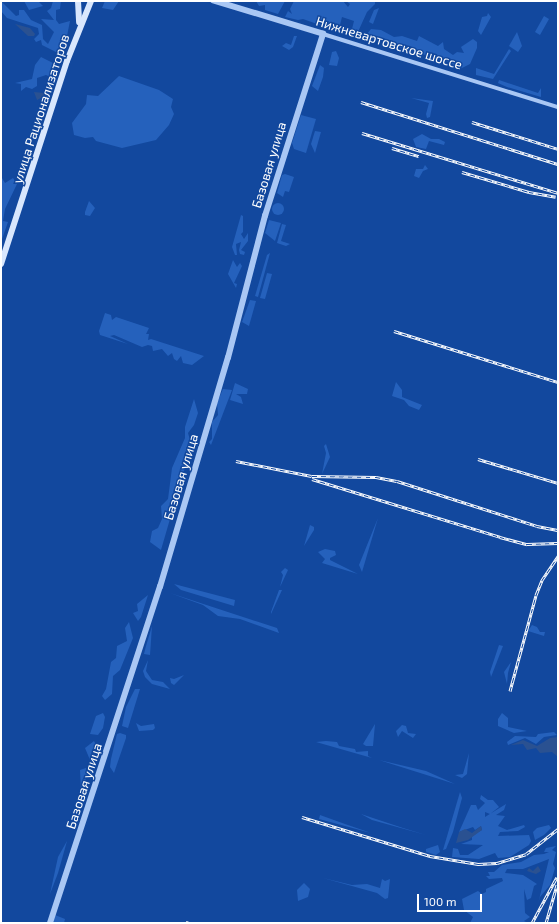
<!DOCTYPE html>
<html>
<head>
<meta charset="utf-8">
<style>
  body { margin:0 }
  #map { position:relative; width:559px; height:924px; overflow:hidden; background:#12489e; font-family:"Exo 2",sans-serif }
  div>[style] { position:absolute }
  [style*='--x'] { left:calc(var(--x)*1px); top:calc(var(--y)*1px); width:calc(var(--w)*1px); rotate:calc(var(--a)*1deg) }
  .green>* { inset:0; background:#2561bc }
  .round { border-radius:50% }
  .water>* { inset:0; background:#2a5191 }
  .minor>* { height:4px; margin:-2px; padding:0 2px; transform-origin:2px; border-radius:2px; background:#a9c7f4 }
  .tertiary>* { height:5.5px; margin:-2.75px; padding:0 2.75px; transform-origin:2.75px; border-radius:2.75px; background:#a9c7f4 }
  .secondary>* { height:6px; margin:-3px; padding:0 3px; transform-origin:3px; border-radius:3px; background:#d9e7fd }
  .rail>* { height:3px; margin-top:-1.5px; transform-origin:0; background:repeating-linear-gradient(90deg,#12489e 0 4.5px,#fff 0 9px); box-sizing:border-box; border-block:1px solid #fff }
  span { translate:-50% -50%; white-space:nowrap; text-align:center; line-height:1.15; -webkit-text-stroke:3px #12489e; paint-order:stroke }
  .street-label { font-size:13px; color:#fff }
  .frame { position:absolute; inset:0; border:2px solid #fff; pointer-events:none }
  .scale { position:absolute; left:417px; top:894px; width:65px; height:18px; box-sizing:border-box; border:2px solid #fff; border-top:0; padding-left:5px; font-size:12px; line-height:14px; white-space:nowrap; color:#fff; -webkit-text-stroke:3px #12489e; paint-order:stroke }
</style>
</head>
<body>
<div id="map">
  <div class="green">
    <i style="clip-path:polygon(1px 1px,16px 16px,19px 15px,19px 10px,24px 10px,31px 20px,42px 25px,43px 39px,48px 44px,54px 32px,41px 19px,54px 20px,47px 11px,51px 8px,53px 1px,61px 1px,60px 9px,56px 10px,56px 20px,59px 24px,70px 21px,64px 51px,58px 53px,42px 45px,41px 40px,36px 42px,34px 39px,39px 34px,38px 28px,7px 18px,1px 11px)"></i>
    <i style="clip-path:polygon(24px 1px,38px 1px,43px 6px,29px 10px)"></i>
    <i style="clip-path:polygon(105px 1px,119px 1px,113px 10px,102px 8px)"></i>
    <i style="clip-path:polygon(256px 1px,267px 2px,285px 1px,278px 14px,265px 10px,265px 5px,259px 6px)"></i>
    <i style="clip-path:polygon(evenodd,294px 1px,343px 1px,348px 7px,350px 4px,346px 1px,375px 1px,375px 4px,367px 12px,357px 34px,339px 27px,334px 30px,303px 19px,298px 20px,285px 17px,288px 11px,292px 14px,290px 9px,294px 1px,342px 17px,354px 21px,352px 29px,340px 25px,342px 17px)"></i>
    <i style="clip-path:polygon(379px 8px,373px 24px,369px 22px,374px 10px)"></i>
    <i style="clip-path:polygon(488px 13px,491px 17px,481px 35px,478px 31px,482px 17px,487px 16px)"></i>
    <i style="clip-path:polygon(544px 16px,549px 19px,540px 35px,535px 32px)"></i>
    <i style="clip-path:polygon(371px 29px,381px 30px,394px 37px,402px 36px,417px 41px,419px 36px,438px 46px,443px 42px,444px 49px,453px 55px,457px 52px,464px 53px,461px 47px,473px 39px,477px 42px,477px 48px,470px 64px,460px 69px,449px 62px,368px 38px,367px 34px)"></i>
    <i style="clip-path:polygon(517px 32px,522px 46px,518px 52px,509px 46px)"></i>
    <i style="clip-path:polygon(294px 36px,297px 36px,293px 47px,289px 50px,282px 46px,286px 43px,291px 45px)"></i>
    <i style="clip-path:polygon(509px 49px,511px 51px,493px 79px,476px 75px,476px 68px,494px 74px)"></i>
    <i style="clip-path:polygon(336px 51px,339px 58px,337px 66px,329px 65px,332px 52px)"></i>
    <i style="clip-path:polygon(41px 57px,55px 64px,56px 73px,53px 78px,46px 75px,37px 78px,37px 86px,32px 89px,26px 87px,21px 91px,21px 84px,15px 83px,32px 79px,35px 65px)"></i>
    <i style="clip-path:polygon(320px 65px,324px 68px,323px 77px,318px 91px,312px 86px)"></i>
    <i style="clip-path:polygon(119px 76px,159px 90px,173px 99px,171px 107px,174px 114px,169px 125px,156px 140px,122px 148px,96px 141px,93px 137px,85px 138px,74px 135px,72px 123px,86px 104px,87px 95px,98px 96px)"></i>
    <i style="clip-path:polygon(499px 80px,538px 93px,541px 88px,541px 97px,507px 87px,498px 83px)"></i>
    <i style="clip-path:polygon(411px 98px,433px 101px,430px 117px,427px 118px,426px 114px,429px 103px)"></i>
    <i style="clip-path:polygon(301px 115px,316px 119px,306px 153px,294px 149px,292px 143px)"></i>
    <i style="clip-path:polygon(315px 131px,321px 132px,315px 153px,311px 144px)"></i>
    <i style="clip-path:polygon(422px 134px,431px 139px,439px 139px,445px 142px,444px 145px,429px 141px,426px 149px,416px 147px,413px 139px)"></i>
    <i style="clip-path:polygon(425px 165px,428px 169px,423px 171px,419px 178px,414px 176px,416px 169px,423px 169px)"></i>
    <i style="clip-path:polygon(285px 174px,294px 177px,289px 192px,285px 191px,283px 197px,277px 193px,282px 175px)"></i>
    <i style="clip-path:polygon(2px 178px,5px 183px,13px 178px,17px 184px,5px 209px,3px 221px,8px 222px,1px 242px)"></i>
    <i style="clip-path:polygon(89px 201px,95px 208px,90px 216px,85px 215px,85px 212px)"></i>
    <i class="round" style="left:272px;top:203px;width:12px;height:12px"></i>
    <i style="clip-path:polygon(241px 215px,243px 216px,243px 232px,241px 234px,244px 239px,248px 233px,248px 241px,241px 250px,245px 252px,244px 255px,240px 254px,239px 250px,241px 242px,236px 244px,237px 255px,235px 255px,232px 247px)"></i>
    <i style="clip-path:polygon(269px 220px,281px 223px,275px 241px,265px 233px)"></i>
    <i style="clip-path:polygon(282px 224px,286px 225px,281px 241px,290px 244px,286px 246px,277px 243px)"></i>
    <i style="clip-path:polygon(270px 253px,258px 297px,255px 296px,267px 255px)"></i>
    <i style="clip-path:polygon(233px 260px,237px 267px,240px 263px,242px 266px,234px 283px,237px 284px,236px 288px,228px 274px)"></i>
    <i style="clip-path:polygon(267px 273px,272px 274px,265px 299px,260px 298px)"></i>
    <i style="clip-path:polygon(250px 300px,256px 301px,249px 326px,242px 322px)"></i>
    <i style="clip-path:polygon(105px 313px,111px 315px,112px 320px,116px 317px,149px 328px,146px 334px,149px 334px,148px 340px,151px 339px,204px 356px,192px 365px,183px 363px,181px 356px,177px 361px,174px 359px,172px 353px,168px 356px,162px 349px,153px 351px,152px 346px,148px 345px,142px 347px,114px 335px,110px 336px,128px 344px,100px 335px,99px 331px)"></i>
    <i style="clip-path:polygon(396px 382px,402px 390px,402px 397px,422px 405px,419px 410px,409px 406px,404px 400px,392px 396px)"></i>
    <i style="clip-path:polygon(235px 383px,248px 389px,247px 394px,236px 394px,241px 397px,243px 404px,230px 400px)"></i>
    <i style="clip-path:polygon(223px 389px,232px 390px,211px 445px,209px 442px,212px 439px,212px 422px,218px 415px,217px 403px)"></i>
    <i style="clip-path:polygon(194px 399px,198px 413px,194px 425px,188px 433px,190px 440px,186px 464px,161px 550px,150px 542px,152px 531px,158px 528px,162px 519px,161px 506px,168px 499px,172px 468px,185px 438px,185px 427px)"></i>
    <i style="clip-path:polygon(326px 444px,330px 457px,322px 474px,326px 453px,324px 446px)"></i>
    <i style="clip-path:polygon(378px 518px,362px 572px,359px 565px)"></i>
    <i style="clip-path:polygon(310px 525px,314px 527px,314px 530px,304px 546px)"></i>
    <i style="clip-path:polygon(325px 549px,335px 551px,336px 555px,330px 558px,330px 560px,358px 574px,322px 563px,325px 559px,318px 552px)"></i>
    <i style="clip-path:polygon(285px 568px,288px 570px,280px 587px,283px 575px,281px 572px)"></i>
    <i style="clip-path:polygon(174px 584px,235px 600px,234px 606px,181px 590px)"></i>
    <i style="clip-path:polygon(279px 590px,282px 590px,271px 614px,271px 612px)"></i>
    <i style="clip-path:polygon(170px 593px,277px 628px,279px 633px,240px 619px,218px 616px,203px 605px)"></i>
    <i style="clip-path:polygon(148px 595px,141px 617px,138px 621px,133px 613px,138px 611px,137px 604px)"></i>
    <i style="clip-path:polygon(129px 622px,133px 638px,120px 670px,113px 676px,112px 694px,105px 700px,102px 696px,106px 689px,111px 662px,116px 658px,117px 646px,127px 641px,125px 628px)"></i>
    <i style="clip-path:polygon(532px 625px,537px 627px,540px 632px,545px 632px,544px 636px,528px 631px)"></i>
    <i style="clip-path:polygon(152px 626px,150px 655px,144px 654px,146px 646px)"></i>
    <i style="clip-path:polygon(499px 645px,503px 646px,491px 677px,490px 672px)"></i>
    <i style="clip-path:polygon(148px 660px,146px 671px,152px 680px,163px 682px,170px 689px,152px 684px,145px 677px,143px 671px)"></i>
    <i style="clip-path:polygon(511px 662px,508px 673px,507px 684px,504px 672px)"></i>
    <i style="clip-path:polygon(184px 675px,174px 685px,171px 683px,170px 678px,174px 679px)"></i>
    <i style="clip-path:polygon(135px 689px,140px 689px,128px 728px,122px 726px,126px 707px)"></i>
    <i style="clip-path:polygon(103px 713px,105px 717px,103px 728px,98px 735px,90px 734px,96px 716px)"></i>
    <i style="clip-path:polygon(502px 713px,508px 718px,508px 727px,527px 731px,514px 733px,498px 726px,498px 719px)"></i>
    <i style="clip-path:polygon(136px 723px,141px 726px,154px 724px,155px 728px,153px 730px,139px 731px)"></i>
    <i style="clip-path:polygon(375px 724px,373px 746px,366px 746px,363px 744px)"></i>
    <i style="clip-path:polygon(402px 725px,406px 726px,408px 733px,416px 734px,413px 738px,402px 731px,398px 737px,396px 731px)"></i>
    <i style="clip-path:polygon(554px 732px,557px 735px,544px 737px,536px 744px,525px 738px,508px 745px,507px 742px,515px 736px,536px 737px,538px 734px)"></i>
    <i style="clip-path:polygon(120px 733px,126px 735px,126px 738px,114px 773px,110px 767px,111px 759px,117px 734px)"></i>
    <i style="clip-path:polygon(94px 741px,96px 745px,90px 760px,85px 748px)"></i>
    <i style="clip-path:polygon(326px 741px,337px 742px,339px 746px,355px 749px,356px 752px,368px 751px,368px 756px,372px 758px,316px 742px)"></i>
    <i style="clip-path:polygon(469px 753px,467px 774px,462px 778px,455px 775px,463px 774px)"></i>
    <i style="clip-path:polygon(379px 760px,426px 771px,455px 784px)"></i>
    <i style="clip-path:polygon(86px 768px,88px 773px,81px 792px,80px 770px)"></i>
    <i style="clip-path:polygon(84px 791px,74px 821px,73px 822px,72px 821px)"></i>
    <i style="clip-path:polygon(460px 792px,462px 798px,453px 832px,446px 849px,443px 850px)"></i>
    <i style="clip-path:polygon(481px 795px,488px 800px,493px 800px,499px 807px,490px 814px,485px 812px,485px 817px,506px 804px,504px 810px,496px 815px,505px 816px,498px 826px,507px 830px,524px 825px,525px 827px,518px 831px,500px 832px,498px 836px,529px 835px,531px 841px,529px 845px,510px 857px,498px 858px,495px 853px,479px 859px,452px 857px,453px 848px,458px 849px,460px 855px,468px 855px,483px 845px,461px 844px,472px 840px,472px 835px,482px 830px,481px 826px,475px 830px,473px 827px,459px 832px,471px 805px,476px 805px,478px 810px,485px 803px,480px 799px)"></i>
    <i style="clip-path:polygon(361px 814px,403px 828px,426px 835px,372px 820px)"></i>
    <i style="clip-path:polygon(320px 815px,345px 824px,371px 833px,319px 819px)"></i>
    <i style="clip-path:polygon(549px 825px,551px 828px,544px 835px,535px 840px,533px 832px,537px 828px)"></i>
    <i style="clip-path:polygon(67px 841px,58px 873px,50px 894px,58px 857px)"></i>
    <i style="clip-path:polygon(438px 845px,440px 852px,436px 855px,426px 852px,426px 849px)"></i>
    <i style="clip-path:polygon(556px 846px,552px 850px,556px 852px,553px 864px,555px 868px,550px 885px,540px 897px,538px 904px,549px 859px,523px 869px,507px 869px,505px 873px,523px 875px,537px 884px,534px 886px,531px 898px,527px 900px,524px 889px,525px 913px,530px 917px,524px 921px,528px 923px,470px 923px,473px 917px,464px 910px,462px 899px,478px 891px,482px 894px,486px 892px,486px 889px,503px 881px,502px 878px,489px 879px,486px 876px,490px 876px,488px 872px,494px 872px,502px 865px,521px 862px,534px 855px,544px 854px,549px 852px,544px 852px,546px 848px)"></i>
    <i style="clip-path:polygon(323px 878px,352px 885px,367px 884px,380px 888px,382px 879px,385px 881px,390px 879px,388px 898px,385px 899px,377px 893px)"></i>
    <i style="clip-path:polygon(304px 883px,310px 889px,308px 897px,298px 901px,297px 890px)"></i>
    <i style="clip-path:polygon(55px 915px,65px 919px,64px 923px,53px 923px)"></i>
  </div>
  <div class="water">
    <i style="clip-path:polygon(15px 24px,30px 28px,35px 34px,34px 36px,28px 36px)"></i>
    <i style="clip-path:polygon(53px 79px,55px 79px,50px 93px,37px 100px,34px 92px,44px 93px)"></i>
    <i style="clip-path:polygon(558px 737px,558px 757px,552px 752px,540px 753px,536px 748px,527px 750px,523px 744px,511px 745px,523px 740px,537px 746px,550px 738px)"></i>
    <i style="clip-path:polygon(481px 826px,482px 830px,468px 840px,456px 843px,459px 832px,465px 829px,472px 833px)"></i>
    <i style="clip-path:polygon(538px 866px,541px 871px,536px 874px,527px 871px,529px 868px,533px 871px)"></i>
  </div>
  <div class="minor">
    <i style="--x:323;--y:34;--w:246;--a:17.3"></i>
  </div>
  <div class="tertiary">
    <i style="--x:50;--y:923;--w:354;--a:-71.9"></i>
    <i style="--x:160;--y:587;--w:239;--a:-73.5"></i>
    <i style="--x:228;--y:358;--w:147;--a:-75.4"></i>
    <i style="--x:265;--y:216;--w:191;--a:-72.3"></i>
    <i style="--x:323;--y:34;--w:114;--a:-163.2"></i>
  </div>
  <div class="secondary">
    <i style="--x:78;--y:1;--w:21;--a:87"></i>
    <i style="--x:1;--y:264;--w:213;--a:-72"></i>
    <i style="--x:67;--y:61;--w:65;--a:-68.2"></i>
  </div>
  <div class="rail">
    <i style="--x:361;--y:102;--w:207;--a:17.5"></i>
    <i style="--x:472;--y:122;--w:90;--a:17.4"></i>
    <i style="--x:362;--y:133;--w:205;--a:17"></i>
    <i style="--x:392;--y:148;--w:28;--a:17"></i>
    <i style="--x:462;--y:172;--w:70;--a:16.6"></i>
    <i style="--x:529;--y:192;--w:27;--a:10"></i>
    <i style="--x:394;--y:331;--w:172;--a:17.3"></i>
    <i style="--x:478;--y:459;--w:84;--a:16.7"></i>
    <i style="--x:236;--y:461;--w:77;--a:11.2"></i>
    <i style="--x:312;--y:476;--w:64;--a:0.9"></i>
    <i style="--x:376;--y:477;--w:21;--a:11"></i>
    <i style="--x:397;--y:481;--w:147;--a:17.8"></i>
    <i style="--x:537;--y:526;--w:21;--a:11"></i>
    <i style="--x:312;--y:479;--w:197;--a:17.1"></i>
    <i style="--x:500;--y:537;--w:28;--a:15"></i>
    <i style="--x:527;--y:544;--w:31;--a:-2"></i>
    <i style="--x:510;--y:691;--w:99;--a:-74.8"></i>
    <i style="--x:536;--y:595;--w:16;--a:-68"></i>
    <i style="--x:542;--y:580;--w:29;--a:-56"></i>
    <i style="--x:302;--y:817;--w:134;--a:16.9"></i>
    <i style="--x:430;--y:856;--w:49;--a:9.5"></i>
    <i style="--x:478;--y:864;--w:19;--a:-3"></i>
    <i style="--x:497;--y:863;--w:30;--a:-17"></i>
    <i style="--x:526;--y:854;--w:41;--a:-38"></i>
    <i style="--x:186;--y:922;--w:3;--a:18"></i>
    <i style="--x:532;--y:923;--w:52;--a:-61.5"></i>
    <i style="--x:546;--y:923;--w:40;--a:-74"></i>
  </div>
  <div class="street-label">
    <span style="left:389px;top:43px;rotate:17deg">Нижневартовское шоссе</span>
    <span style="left:41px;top:109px;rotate:-72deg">улица Рационализаторов</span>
    <span style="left:269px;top:165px;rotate:-73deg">Базовая улица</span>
    <span style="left:181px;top:477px;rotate:-73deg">Базовая улица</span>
    <span style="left:84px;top:786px;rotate:-72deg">Базовая улица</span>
  </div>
  <div class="frame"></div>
  <div class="scale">100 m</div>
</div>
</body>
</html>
